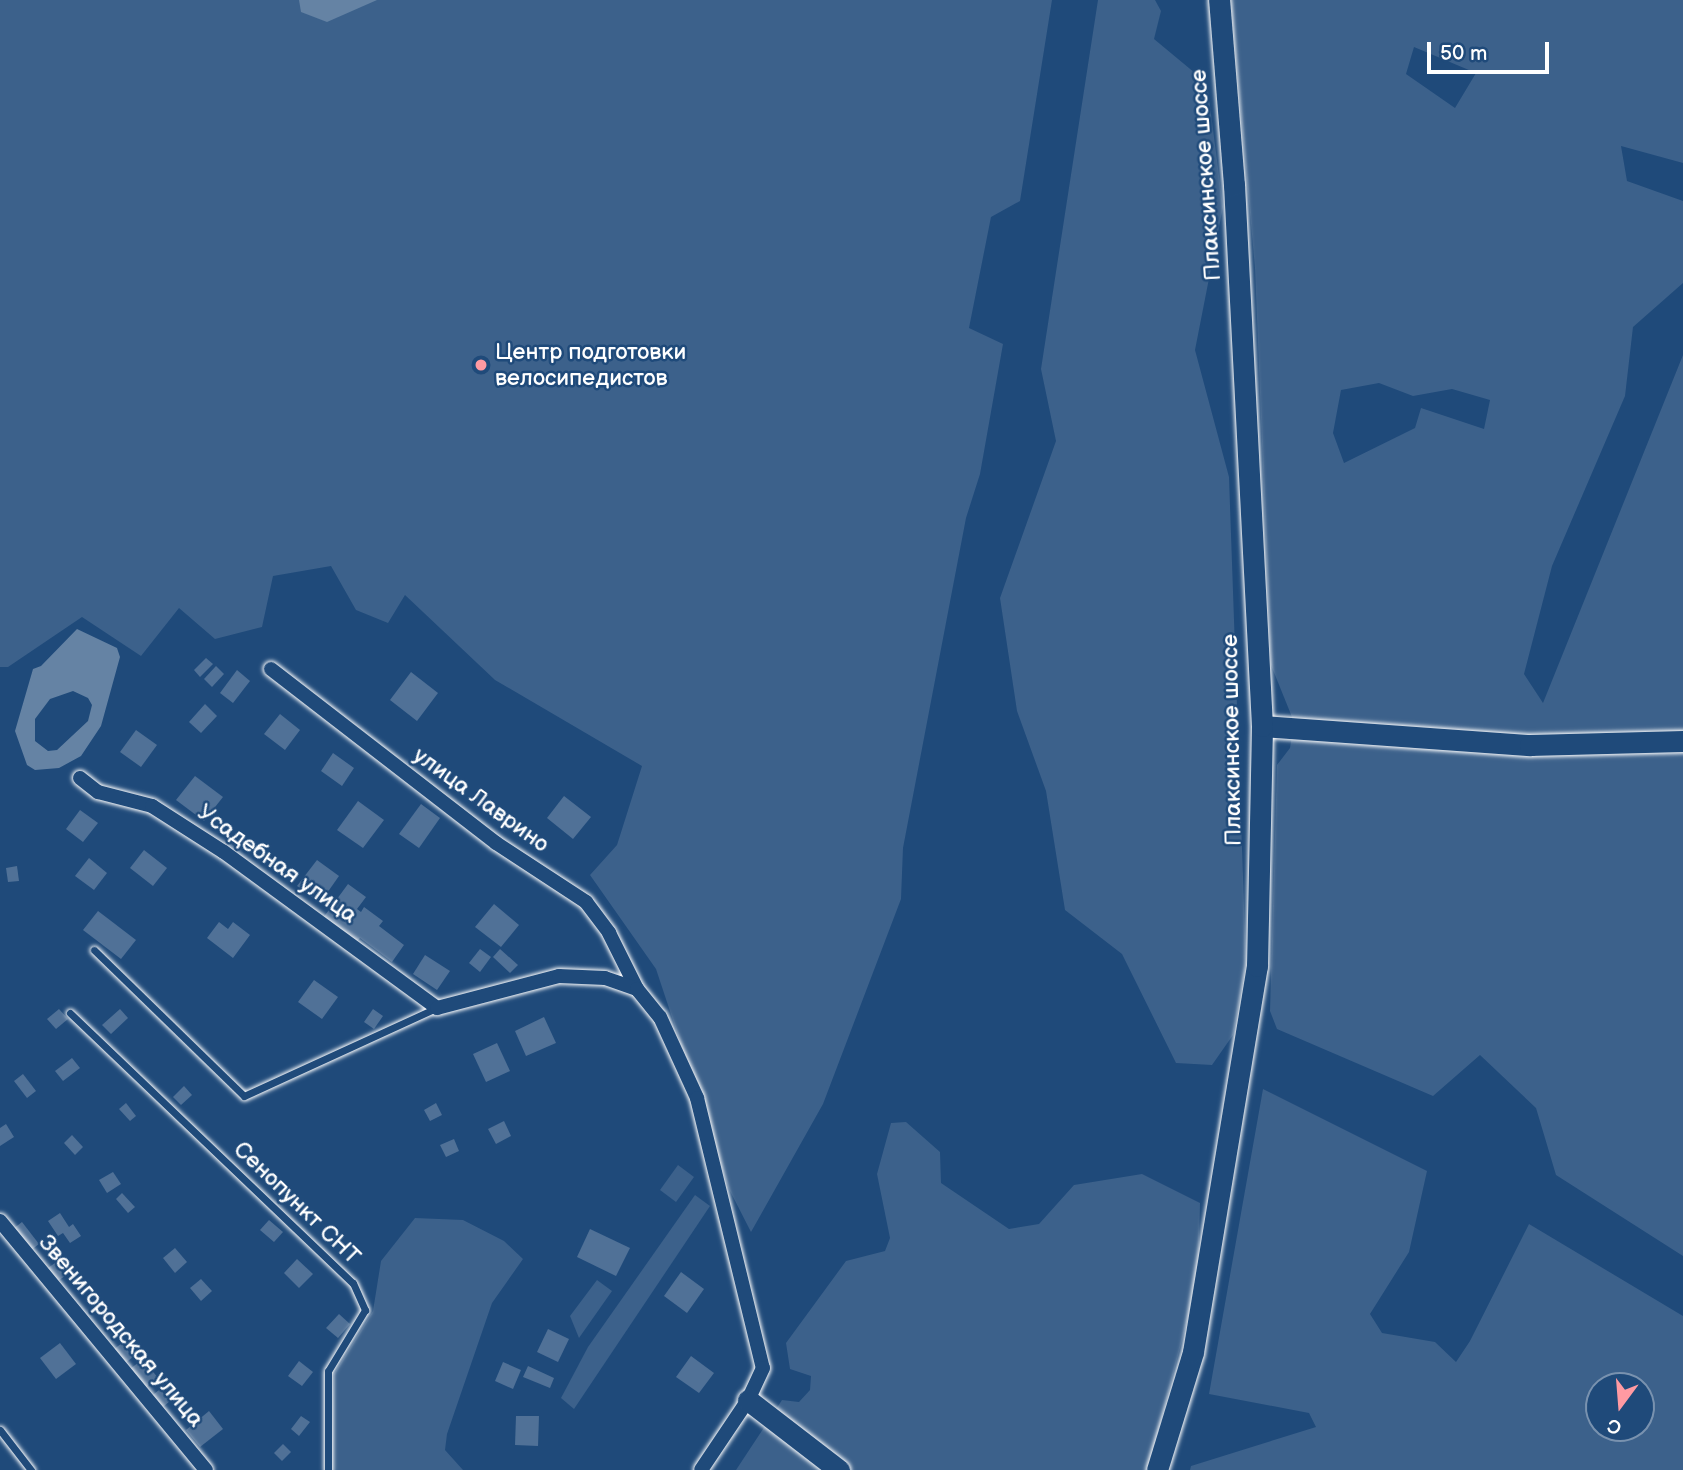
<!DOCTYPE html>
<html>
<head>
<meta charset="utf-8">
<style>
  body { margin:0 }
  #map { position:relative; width:1683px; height:1470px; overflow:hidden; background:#1f4a7a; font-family:"Balsamiq Sans",sans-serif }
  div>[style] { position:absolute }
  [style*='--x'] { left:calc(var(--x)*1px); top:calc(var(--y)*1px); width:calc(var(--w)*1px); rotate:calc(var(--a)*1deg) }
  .green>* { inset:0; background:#3c618b }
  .water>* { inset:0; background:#6583a4 }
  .building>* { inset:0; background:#507197 }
  .roads { filter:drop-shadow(0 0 2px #fff) drop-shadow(0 0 2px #fff) }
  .lane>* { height:7px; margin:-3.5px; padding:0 3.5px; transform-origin:3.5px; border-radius:3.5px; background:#1f4a7a }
  .street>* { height:14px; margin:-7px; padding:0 7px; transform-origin:7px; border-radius:7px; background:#1f4a7a }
  .secondary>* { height:21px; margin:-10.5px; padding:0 10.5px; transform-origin:10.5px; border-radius:10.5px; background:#1f4a7a }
  .dots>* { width:19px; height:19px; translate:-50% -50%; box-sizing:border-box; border:4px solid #1f4a7a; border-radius:50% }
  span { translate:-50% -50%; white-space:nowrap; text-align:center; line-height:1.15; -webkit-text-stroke:5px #1f4a7a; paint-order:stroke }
  .street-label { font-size:23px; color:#fff }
  .poi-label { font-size:23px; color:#fff }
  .left { translate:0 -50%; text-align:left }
  .north { position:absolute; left:1585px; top:1372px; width:70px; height:70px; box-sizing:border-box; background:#1f4a7a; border:2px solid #7992af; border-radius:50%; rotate:196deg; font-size:19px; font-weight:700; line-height:28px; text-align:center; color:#fff }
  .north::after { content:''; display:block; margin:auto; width:24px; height:32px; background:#ff9aa2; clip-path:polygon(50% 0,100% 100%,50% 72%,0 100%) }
  .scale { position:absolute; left:1427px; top:42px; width:122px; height:32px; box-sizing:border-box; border:4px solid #fff; border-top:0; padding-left:9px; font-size:21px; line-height:24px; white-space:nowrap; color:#fff; -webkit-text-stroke:5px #1f4a7a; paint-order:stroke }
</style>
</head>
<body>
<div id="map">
  <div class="green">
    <i style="clip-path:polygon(0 0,1052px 0,1020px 201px,991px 217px,969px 328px,1003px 344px,980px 474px,966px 518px,903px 848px,901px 899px,823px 1104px,751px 1232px,729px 1189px,656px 969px,590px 875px,617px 845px,642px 766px,495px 680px,405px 595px,388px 623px,356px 610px,331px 566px,273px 576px,262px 627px,215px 639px,179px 608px,141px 656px,82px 617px,8px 667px,0 667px)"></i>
    <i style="clip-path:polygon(1098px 0,1155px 0,1161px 11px,1154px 39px,1207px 83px,1223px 207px,1195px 350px,1229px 477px,1246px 963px,1233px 1035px,1212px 1065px,1176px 1063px,1122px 954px,1065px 910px,1046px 791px,1017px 711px,1000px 598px,1056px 441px,1041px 369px)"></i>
    <i style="clip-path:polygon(evenodd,1231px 0,1683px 0,1683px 163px,1621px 146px,1627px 181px,1683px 201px,1683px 283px,1633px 327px,1625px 396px,1552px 566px,1524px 674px,1543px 703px,1683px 355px,1683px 1256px,1556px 1175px,1536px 1108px,1480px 1055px,1433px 1096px,1277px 1029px,1270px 1011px,1277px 765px,1290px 748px,1294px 722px,1271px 665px,1255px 268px,1231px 0,1414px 47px,1476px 73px,1455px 108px,1406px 74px,1414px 47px,1231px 0,1379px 383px,1413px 396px,1452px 389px,1490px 400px,1484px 429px,1421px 408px,1415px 428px,1344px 463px,1333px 433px,1341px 390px,1379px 383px)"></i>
    <i style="clip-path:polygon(evenodd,1263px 1089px,1427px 1171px,1409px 1252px,1370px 1314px,1382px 1333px,1435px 1342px,1456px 1362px,1470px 1341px,1529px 1224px,1683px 1316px,1683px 1470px,1190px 1470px,1191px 1466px,1316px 1427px,1309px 1413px,1209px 1394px,1263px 1089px,1599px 1386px,1641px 1386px,1641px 1428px,1599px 1428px,1599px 1386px)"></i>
    <i style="clip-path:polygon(906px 1122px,940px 1152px,941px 1183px,1009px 1229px,1039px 1224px,1074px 1185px,1142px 1174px,1200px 1203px,1198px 1279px,1148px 1470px,736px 1470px,782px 1400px,799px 1402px,810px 1390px,811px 1376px,790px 1369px,786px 1343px,846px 1261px,885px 1251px,890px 1238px,877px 1174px,891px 1123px)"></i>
    <i style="clip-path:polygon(678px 1165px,694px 1177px,676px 1202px,660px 1190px)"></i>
    <i style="clip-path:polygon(695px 1195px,710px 1206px,574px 1409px,561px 1398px,588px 1347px)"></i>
    <i style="clip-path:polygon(415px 1218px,463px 1220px,504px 1241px,523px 1259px,492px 1303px,447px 1434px,445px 1450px,463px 1470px,331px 1470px,334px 1374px,373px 1311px,381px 1261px)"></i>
    <i style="clip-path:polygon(597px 1280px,612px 1291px,579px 1338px,570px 1316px)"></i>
  </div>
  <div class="water">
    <i style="clip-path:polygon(299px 0,377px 0,327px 22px,301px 12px)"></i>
    <i style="clip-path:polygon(evenodd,77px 629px,117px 648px,120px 657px,101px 726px,81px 756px,59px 768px,35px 770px,27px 765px,15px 731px,33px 669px,41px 666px,77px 629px,73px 691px,88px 698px,92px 705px,88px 721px,57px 750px,48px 751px,35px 741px,35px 719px,50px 699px,73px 691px)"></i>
  </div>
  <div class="building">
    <i style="clip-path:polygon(206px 658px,213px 664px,200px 677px,194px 670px)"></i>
    <i style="clip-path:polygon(216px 666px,224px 674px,212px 687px,204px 679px)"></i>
    <i style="clip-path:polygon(237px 670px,250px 681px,233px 703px,220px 693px)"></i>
    <i style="clip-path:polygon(411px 672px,438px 693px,417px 721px,390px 700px)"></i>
    <i style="clip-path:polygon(205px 704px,217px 716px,201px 733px,189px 722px)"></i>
    <i style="clip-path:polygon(280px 714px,300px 730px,285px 750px,264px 734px)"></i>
    <i style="clip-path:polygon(136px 730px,157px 745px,141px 767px,120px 752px)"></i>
    <i style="clip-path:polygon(333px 753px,354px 768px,342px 786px,321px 771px)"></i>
    <i style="clip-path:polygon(195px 776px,223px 797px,204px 821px,176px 800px)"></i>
    <i style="clip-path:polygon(564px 796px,591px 817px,573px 839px,547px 818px)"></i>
    <i style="clip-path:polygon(358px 801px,384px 820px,363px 848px,337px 830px)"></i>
    <i style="clip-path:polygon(421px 804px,440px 818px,419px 848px,399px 834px)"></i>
    <i style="clip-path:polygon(80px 810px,98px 823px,83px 842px,66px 829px)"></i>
    <i style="clip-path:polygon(144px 850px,167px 868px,153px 886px,130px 868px)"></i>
    <i style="clip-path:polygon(89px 858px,107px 873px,94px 890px,75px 876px)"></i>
    <i style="clip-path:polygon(317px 860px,339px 876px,320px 903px,297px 886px)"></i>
    <i style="clip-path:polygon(17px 866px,19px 881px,8px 882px,6px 868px)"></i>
    <i style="clip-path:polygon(348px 884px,366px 897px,357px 909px,361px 912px,364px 907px,383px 921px,379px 926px,404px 945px,392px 962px,360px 938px,355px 944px,323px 918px)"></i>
    <i style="clip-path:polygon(494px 904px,519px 925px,501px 947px,475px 927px)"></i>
    <i style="clip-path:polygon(98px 911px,136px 940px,121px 959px,83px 930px)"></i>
    <i style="clip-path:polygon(219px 922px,228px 929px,233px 922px,250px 935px,233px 958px,207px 938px)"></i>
    <i style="clip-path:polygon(480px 949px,491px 957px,480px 972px,469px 963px)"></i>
    <i style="clip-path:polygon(500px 949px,518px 965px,510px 973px,493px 957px)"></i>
    <i style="clip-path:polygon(425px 955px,450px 971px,437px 990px,413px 974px)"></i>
    <i style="clip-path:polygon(314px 980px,338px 997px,322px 1019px,298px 1002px)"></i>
    <i style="clip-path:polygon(59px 1009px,68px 1019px,56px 1029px,47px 1019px)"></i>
    <i style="clip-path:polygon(120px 1009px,128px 1018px,111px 1034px,102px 1025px)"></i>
    <i style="clip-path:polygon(373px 1009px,383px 1016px,374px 1029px,364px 1022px)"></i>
    <i style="clip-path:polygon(544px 1017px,556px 1043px,526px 1056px,515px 1031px)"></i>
    <i style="clip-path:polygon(497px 1043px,510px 1071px,486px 1082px,473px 1054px)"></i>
    <i style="clip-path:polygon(72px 1058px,80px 1068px,63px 1081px,55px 1071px)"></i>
    <i style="clip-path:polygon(23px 1074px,36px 1091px,27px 1098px,14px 1081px)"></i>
    <i style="clip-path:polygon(184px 1086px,192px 1095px,181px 1105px,173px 1097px)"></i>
    <i style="clip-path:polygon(126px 1103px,136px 1116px,130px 1121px,119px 1109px)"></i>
    <i style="clip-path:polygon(436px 1103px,442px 1115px,430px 1121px,424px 1110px)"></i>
    <i style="clip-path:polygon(504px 1121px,511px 1136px,496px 1144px,488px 1129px)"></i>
    <i style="clip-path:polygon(6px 1124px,14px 1137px,0 1146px,0 1128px)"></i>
    <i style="clip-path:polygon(72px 1135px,83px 1147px,75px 1155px,64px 1143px)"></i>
    <i style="clip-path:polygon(454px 1139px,459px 1151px,446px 1157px,440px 1145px)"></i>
    <i style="clip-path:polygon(113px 1172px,121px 1184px,107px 1193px,99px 1180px)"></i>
    <i style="clip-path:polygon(122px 1193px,135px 1207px,128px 1213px,116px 1199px)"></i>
    <i style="clip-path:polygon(60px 1213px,69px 1227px,73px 1224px,81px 1236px,70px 1243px,63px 1233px,58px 1236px,48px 1221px)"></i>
    <i style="clip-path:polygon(269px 1220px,283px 1232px,274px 1242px,260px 1230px)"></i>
    <i style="clip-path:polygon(22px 1222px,39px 1244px,30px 1251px,13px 1229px)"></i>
    <i style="clip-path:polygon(590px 1229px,630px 1248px,616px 1276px,577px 1257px)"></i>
    <i style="clip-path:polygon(175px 1248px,187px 1262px,175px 1273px,163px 1258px)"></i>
    <i style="clip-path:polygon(297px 1259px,313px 1274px,299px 1288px,284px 1273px)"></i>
    <i style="clip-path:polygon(55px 1263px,65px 1276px,55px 1283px,45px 1270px)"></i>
    <i style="clip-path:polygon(681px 1272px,704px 1289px,687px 1313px,664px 1296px)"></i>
    <i style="clip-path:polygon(201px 1279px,212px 1291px,201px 1301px,190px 1288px)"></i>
    <i style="clip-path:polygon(339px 1314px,350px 1324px,338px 1338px,326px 1328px)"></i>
    <i style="clip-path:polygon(548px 1329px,569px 1339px,558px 1362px,537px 1352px)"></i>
    <i style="clip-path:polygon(60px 1343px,76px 1364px,56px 1379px,40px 1358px)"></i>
    <i style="clip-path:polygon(122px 1343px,133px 1357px,124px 1364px,113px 1350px)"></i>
    <i style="clip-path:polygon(691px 1356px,714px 1373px,699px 1393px,676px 1377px)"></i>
    <i style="clip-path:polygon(143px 1359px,158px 1378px,145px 1388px,130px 1369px)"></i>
    <i style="clip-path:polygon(299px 1361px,313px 1372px,302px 1386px,288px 1376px)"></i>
    <i style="clip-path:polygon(503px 1362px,521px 1370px,513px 1389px,495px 1381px)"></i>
    <i style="clip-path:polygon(528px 1366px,554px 1378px,550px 1388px,523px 1377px)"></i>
    <i style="clip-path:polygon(160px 1389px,170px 1401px,163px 1407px,153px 1395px)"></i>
    <i style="clip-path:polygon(209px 1411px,223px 1429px,200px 1447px,186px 1430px)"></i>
    <i style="clip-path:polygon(301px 1416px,310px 1422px,299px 1436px,291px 1429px)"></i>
    <i style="clip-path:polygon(516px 1416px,539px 1416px,538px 1446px,515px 1445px)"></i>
    <i style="clip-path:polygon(283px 1444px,291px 1452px,282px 1461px,274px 1453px)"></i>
  </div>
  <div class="roads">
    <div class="lane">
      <i style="--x:94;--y:950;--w:209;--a:44.2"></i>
      <i style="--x:244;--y:1096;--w:211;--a:-24.6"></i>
      <i style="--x:70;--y:1013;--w:391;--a:43.7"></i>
      <i style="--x:353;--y:1283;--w:30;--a:66"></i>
      <i style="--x:365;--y:1310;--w:71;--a:121.2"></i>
      <i style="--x:328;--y:1371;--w:99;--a:90"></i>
      <i style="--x:0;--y:1430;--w:51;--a:52.2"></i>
    </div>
    <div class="street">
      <i style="--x:271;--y:669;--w:284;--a:37.7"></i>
      <i style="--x:496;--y:843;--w:108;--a:33.2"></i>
      <i style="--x:586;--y:902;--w:39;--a:53"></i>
      <i style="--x:609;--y:933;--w:63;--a:63.4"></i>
      <i style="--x:80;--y:778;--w:23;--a:38"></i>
      <i style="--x:98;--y:792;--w:56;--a:14.5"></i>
      <i style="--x:152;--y:806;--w:85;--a:32.6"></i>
      <i style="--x:224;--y:852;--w:264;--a:36.2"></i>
      <i style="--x:437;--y:1008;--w:126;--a:-14.7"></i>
      <i style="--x:559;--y:976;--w:46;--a:2.5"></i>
      <i style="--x:605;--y:978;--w:34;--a:19"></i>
      <i style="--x:637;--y:989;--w:36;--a:51"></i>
      <i style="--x:660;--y:1017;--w:89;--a:65.4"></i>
      <i style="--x:697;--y:1098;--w:278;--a:76.3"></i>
      <i style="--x:763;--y:1368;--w:35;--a:115"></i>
      <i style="--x:748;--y:1400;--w:84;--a:123.9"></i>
      <i style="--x:0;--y:1221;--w:323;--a:50.4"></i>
    </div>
    <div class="secondary">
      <i style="--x:1262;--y:726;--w:269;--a:4.1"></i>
      <i style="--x:1530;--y:745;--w:153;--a:-1.5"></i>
      <i style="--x:748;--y:1400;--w:115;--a:37.6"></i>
      <i style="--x:1157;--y:1470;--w:123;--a:-73"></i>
      <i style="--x:1193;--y:1352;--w:391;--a:-80.6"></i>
      <i style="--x:1257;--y:966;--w:240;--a:-88.8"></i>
      <i style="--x:1262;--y:726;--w:542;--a:-92.96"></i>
      <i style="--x:1234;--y:185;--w:186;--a:-94.6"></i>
    </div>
  </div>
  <div class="dots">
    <i style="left:481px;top:365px;background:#ff9aa2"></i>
  </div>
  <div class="street-label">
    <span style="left:1206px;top:175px;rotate:-94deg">Плаксинское шоссе</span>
    <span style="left:1232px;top:740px;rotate:-91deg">Плаксинское шоссе</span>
    <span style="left:481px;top:800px;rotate:36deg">улица Лаврино</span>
    <span style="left:277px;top:864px;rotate:35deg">Усадебная улица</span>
    <span style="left:297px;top:1203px;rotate:44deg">Сенопункт СНТ</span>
    <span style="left:121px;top:1331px;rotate:50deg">Звенигородская улица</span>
  </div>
  <div class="poi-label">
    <span class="left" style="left:495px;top:365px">Центр подготовки<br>велосипедистов</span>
  </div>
  <div class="north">С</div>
  <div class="scale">50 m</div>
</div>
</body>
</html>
